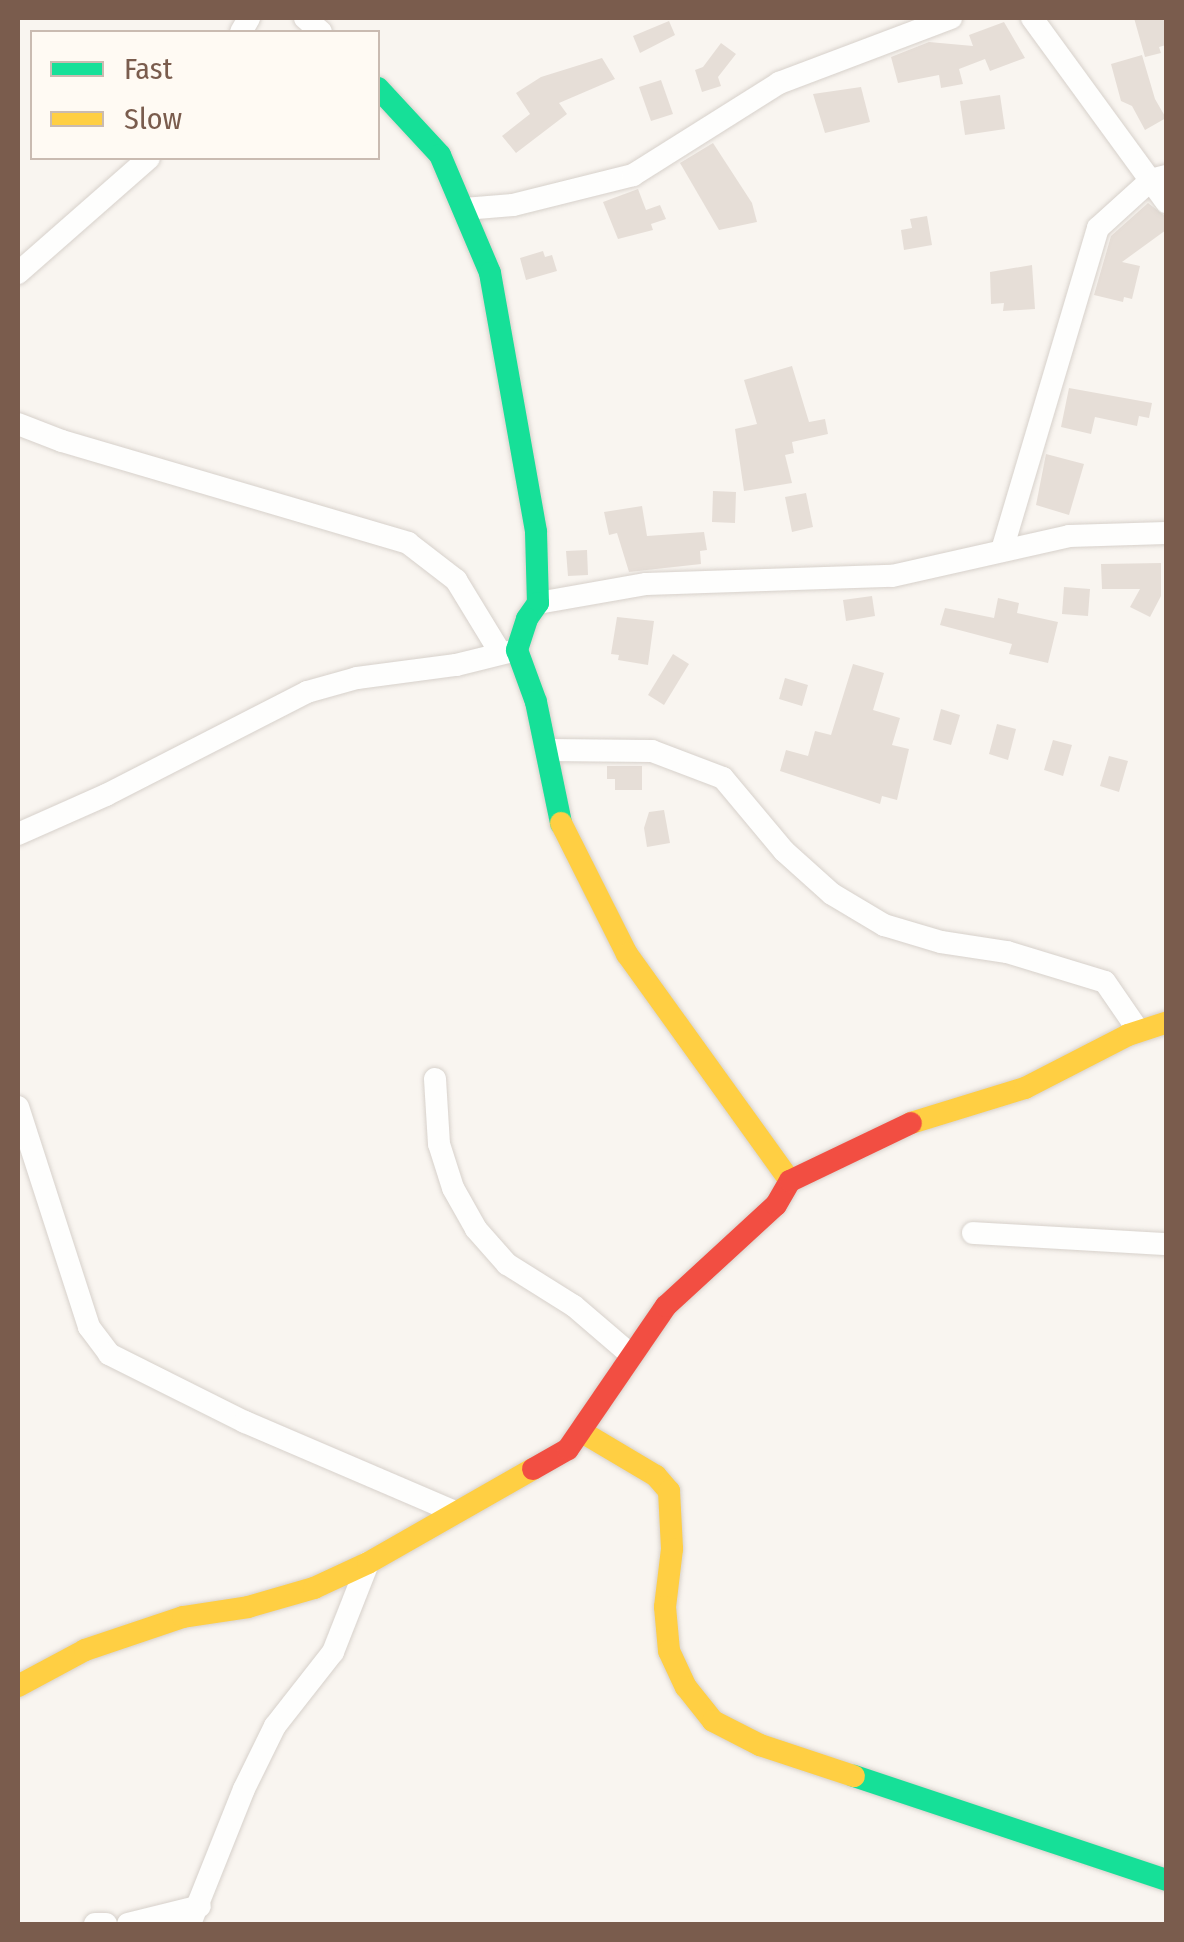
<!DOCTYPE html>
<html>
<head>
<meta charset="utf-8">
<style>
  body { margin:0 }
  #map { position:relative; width:1184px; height:1942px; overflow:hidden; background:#f9f5f0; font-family:"Fira Sans Condensed",sans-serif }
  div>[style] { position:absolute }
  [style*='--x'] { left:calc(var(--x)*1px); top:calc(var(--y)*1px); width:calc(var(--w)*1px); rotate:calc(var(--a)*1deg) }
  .building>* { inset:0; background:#e6ded7 }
  .roads { filter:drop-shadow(0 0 2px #d7d1cb) drop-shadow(0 0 2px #d7d1cb) }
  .street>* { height:22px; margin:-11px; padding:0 11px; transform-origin:11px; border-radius:11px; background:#fefefd }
  .fast>* { height:22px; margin:-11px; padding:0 11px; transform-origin:11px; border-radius:11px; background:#16e098 }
  .slow>* { height:22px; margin:-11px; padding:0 11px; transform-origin:11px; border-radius:11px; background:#ffcf43 }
  .jam>* { height:22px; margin:-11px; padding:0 11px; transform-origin:11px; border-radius:11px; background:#f24e42 }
  span { translate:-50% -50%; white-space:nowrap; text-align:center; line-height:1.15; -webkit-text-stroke:9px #fffaf3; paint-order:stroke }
  .frame { position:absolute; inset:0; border:20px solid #7a5c4d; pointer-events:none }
  .legend { position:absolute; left:30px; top:30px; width:350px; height:130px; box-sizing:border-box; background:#fffaf3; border:2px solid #cabbb1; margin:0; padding:12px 18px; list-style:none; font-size:30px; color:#7a5c4d }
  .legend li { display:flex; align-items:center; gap:20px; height:50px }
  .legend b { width:50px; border:2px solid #cabbb1 }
</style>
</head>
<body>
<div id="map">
  <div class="building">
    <i style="clip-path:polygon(1134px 18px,1161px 18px,1166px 22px,1166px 45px,1159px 47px,1161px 53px,1145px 57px)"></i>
    <i style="clip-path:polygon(669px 21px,675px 35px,640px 53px,633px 36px)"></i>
    <i style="clip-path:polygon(1004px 22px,1025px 58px,990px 71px,985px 59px,959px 69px,963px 84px,941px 88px,939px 75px,898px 83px,891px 57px,929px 42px,973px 46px,969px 35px)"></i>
    <i style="clip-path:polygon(721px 43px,736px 54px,718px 77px,721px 86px,702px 92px,695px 70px,703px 67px)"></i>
    <i style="clip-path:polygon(1142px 55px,1155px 99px,1166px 118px,1145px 130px,1132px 106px,1121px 101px,1111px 64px)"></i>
    <i style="clip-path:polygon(602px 58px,615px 79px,559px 103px,567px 114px,516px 153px,502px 136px,530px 114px,516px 93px,541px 77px)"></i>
    <i style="clip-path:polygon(661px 80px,673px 114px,651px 121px,639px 87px)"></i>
    <i style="clip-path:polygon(861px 87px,870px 122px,825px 133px,813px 94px)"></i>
    <i style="clip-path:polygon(1000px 95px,1005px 129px,965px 135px,960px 101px)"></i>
    <i style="clip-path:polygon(713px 143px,752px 203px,757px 222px,719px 230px,680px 163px)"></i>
    <i style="clip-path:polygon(638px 189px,646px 210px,660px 205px,666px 219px,651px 224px,653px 230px,618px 239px,603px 202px)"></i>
    <i style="clip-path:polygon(1148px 203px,1166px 217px,1166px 230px,1122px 262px,1140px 266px,1132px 299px,1124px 297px,1123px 302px,1094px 295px,1111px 236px)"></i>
    <i style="clip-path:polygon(927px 216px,932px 245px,904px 250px,901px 230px,912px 228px,910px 219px)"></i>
    <i style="clip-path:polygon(543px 251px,545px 257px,552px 255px,557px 271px,526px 280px,520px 258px)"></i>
    <i style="clip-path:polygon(1032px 265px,1035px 309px,1003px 311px,1004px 303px,991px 304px,990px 272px)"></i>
    <i style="clip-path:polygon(792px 366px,809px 422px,825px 419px,828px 434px,792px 442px,794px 453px,785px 455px,792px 483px,744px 491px,735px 429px,757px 424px,744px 380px)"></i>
    <i style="clip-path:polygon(1069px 388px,1152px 403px,1149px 418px,1139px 416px,1137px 426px,1095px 417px,1091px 434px,1061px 427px)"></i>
    <i style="clip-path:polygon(1046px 454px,1084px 464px,1069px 515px,1036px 505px)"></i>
    <i style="clip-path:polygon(713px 491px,736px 492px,735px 523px,712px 522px)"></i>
    <i style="clip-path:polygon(806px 493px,813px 527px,792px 532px,785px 497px)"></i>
    <i style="clip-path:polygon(642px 506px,647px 536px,704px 532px,707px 550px,700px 551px,701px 564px,629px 572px,617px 533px,609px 535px,604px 512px)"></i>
    <i style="clip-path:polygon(587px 550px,588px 575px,568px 576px,566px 551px)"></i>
    <i style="clip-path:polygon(1161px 563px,1161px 596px,1150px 617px,1130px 607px,1140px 589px,1102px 589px,1101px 564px)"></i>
    <i style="clip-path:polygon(1064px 587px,1090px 589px,1088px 616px,1062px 614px)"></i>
    <i style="clip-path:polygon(872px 596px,875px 616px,846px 621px,843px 600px)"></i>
    <i style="clip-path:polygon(998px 598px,1019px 603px,1017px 613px,1058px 622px,1048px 663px,1009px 654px,1012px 644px,940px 625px,945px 608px,994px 618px)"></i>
    <i style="clip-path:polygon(617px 617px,654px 621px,648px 665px,618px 660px,619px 655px,611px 654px)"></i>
    <i style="clip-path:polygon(673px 654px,689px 664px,664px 705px,648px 695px)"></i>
    <i style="clip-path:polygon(853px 664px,884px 673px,873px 710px,900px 718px,892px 745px,909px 749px,897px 800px,882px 796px,880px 804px,780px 771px,786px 750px,808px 756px,815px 731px,831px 735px)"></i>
    <i style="clip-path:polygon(785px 678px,808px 685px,802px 706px,779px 699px)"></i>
    <i style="clip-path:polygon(941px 709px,960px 715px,951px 745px,933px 740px)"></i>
    <i style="clip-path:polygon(997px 724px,1016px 729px,1008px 760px,989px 754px)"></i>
    <i style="clip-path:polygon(1053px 740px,1072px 745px,1063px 776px,1044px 770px)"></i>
    <i style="clip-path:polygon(1109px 756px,1128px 761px,1119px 792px,1100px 786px)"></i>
    <i style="clip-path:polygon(607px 766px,642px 766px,642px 790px,615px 790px,615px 779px,607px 779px)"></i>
    <i style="clip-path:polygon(664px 810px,670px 843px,647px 847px,644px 828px,649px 812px)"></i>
  </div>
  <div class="roads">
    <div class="street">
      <i style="--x:305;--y:18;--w:21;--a:41"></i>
      <i style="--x:1032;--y:18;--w:228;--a:53.9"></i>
      <i style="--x:241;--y:32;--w:16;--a:-60"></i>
      <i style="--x:464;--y:209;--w:49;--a:-4.7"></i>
      <i style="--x:513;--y:205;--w:124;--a:-14"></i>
      <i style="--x:633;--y:175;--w:173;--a:-32.2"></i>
      <i style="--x:779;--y:83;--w:184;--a:-20.7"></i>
      <i style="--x:18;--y:273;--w:174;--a:-41.3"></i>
      <i style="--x:18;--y:424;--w:47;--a:21.1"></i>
      <i style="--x:62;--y:441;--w:361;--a:16.4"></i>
      <i style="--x:408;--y:543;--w:61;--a:37.6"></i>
      <i style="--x:456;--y:580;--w:84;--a:58.6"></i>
      <i style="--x:1002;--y:550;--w:336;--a:-73.4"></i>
      <i style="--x:1098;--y:228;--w:72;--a:-42.2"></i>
      <i style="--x:1151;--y:180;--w:16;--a:-15"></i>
      <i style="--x:538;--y:603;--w:110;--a:-10"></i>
      <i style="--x:646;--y:584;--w:246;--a:-1.9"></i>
      <i style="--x:892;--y:576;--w:181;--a:-12.7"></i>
      <i style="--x:1069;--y:536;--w:97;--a:-1.8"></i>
      <i style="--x:548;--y:750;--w:104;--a:0.6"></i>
      <i style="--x:652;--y:751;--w:76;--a:20.8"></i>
      <i style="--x:723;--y:778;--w:95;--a:50.1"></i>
      <i style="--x:784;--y:851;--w:64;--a:41.9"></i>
      <i style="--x:832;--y:894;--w:61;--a:30.8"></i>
      <i style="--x:884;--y:925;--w:59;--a:16.6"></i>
      <i style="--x:941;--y:942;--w:67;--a:8.6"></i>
      <i style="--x:1007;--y:952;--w:102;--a:17"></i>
      <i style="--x:1105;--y:982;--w:58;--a:55.5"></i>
      <i style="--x:18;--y:834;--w:96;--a:-23.9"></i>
      <i style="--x:106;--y:795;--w:226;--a:-27.1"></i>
      <i style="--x:307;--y:692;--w:52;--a:-15.6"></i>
      <i style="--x:357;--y:678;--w:100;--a:-7.5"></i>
      <i style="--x:456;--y:665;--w:59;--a:-13.8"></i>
      <i style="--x:435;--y:1079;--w:65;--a:86.5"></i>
      <i style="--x:439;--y:1144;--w:46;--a:72.3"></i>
      <i style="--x:453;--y:1188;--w:47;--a:60.7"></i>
      <i style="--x:476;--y:1229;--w:47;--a:48.5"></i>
      <i style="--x:507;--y:1264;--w:79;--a:32.1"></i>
      <i style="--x:574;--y:1306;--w:74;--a:40.6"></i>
      <i style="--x:18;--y:1107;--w:231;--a:72.1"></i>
      <i style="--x:89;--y:1327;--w:34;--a:53"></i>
      <i style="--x:109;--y:1354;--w:152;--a:26.6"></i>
      <i style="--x:245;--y:1422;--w:226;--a:23.2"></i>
      <i style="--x:973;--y:1233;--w:193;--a:3.3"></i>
      <i style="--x:95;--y:1924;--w:11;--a:0"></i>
      <i style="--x:128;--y:1924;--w:74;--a:-14"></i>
      <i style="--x:190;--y:1924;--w:145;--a:-68.2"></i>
      <i style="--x:244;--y:1789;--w:70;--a:-63.8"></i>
      <i style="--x:275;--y:1726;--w:94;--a:-51.9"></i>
      <i style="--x:333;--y:1652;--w:96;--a:-68.5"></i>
    </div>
    <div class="fast">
      <i style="--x:378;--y:88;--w:91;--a:47.2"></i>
      <i style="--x:440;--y:155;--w:128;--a:67"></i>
      <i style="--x:490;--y:273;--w:263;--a:79.9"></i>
      <i style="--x:536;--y:532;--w:71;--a:88.4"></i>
      <i style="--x:538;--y:603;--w:19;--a:125"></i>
      <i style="--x:527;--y:619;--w:33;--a:108"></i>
      <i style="--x:517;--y:650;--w:55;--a:69.9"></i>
      <i style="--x:536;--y:702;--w:124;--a:78.3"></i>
      <i style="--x:854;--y:1776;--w:329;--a:18.4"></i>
    </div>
    <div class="slow">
      <i style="--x:561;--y:823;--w:147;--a:63.3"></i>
      <i style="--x:627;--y:954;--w:279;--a:54.3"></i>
      <i style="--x:911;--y:1123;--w:119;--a:-17.1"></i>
      <i style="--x:1025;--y:1088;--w:116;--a:-27.2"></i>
      <i style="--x:1128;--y:1035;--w:40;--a:-18"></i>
      <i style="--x:582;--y:1432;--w:86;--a:30.7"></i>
      <i style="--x:656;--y:1476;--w:20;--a:49"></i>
      <i style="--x:669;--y:1491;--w:58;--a:87"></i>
      <i style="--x:672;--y:1549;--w:58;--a:96.9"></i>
      <i style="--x:665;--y:1607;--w:44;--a:84.8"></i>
      <i style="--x:669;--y:1651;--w:40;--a:65"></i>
      <i style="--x:686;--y:1687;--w:43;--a:51.5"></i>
      <i style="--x:713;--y:1721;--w:53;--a:27.1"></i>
      <i style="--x:760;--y:1745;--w:99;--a:18.3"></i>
      <i style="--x:18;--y:1686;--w:76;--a:-28.2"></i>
      <i style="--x:85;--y:1650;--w:103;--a:-18.6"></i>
      <i style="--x:183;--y:1617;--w:66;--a:-8.7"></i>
      <i style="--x:248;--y:1607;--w:69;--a:-16.1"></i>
      <i style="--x:314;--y:1588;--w:60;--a:-24.8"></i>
      <i style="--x:368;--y:1563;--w:190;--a:-29.7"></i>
    </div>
    <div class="jam">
      <i style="--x:533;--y:1469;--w:40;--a:-29.7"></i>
      <i style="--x:568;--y:1449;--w:173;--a:-55.6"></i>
      <i style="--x:666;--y:1306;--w:149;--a:-42.6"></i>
      <i style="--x:776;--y:1205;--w:28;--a:-60"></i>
      <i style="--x:790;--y:1181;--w:134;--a:-25.6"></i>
    </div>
  </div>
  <div class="frame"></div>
  <ul class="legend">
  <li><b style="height:12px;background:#16e098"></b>Fast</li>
  <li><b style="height:12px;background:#ffcf43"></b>Slow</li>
  </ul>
</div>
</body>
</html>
